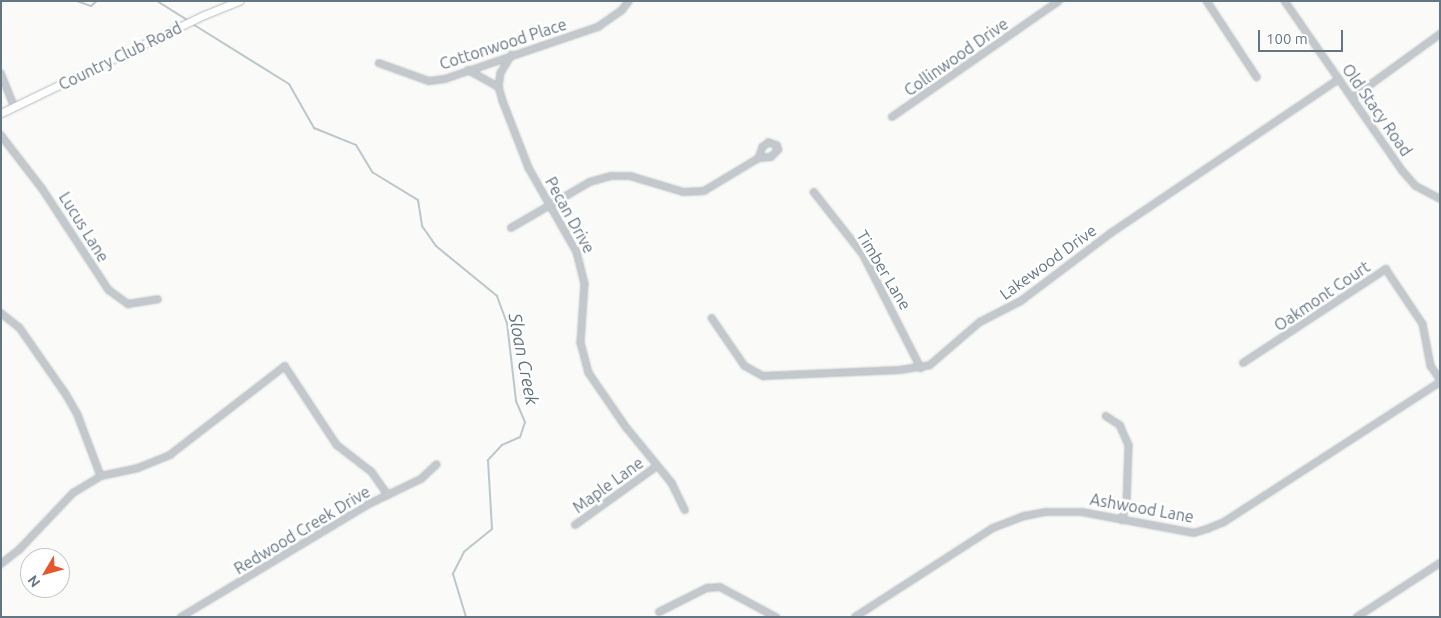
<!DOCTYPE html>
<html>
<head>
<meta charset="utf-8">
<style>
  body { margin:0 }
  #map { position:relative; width:1441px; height:618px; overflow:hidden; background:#fafaf8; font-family:Ubuntu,sans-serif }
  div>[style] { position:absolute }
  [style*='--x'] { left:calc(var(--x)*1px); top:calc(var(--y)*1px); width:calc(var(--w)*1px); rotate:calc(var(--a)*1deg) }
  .stream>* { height:2px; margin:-1px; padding:0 1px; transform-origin:1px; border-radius:1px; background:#bbc7cb }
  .roads { filter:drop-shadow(0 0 1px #b5babe) drop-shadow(0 0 1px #b5babe) }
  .minor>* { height:5.5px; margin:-2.75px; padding:0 2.75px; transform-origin:2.75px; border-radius:2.75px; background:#c3c8cc }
  .major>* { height:7px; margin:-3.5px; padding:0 3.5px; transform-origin:3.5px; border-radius:3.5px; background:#fff }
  span { translate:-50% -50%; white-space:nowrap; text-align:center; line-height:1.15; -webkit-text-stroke:5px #fff; paint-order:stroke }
  .street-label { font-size:16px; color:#657683 }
  .water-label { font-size:18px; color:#60757c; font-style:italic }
  .frame { position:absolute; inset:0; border:2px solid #657683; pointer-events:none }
  .north { position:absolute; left:20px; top:548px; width:50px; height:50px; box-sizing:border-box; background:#fff; border:1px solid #c1c8cd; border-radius:50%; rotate:233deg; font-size:14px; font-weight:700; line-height:20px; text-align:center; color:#657683 }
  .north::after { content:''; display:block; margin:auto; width:18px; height:22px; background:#e4572e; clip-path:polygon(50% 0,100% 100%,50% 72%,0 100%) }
  .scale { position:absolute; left:1258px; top:30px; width:85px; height:22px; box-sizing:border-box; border:2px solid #657683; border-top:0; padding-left:6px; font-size:15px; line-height:18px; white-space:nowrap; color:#657683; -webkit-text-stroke:4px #fff; paint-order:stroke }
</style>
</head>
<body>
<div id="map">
  <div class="stream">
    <i style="--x:77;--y:1;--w:15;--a:20"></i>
    <i style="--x:91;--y:6;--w:8;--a:-40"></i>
    <i style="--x:157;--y:1;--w:36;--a:32"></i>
    <i style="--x:191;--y:23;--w:115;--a:31.9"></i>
    <i style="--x:289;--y:84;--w:51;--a:60.4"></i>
    <i style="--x:314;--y:128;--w:45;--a:22"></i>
    <i style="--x:356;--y:145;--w:31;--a:59"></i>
    <i style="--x:372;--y:172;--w:54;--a:31.3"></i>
    <i style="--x:418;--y:200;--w:26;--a:81"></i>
    <i style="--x:422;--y:226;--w:24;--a:55"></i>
    <i style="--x:436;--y:246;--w:79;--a:39.3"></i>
    <i style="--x:497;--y:296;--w:29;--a:70"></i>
    <i style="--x:507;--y:323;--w:79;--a:83.4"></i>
    <i style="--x:516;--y:401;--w:23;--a:67"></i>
    <i style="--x:525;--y:422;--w:16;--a:108"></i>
    <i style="--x:520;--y:437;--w:20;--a:156"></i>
    <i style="--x:502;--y:445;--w:21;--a:133"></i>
    <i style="--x:488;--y:460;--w:69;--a:86.7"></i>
    <i style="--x:492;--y:529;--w:36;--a:141"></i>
    <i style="--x:464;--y:552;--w:25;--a:117"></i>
    <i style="--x:453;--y:574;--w:45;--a:73.2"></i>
  </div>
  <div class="roads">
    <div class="minor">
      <i style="--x:1207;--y:1;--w:91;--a:56.7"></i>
      <i style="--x:1285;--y:1;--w:206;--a:55.3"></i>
      <i style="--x:1402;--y:170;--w:21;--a:49"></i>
      <i style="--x:1416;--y:186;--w:27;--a:28"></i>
      <i style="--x:512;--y:55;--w:21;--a:121"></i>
      <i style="--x:501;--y:73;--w:14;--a:98"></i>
      <i style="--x:499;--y:87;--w:15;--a:74"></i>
      <i style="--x:503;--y:101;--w:72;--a:68.8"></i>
      <i style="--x:529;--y:168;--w:97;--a:60.3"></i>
      <i style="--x:577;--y:252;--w:33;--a:76"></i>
      <i style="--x:585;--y:284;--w:59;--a:93.9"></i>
      <i style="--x:581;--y:343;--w:31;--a:75"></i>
      <i style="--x:589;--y:373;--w:67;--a:55.4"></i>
      <i style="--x:627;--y:428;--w:71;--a:50.7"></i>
      <i style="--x:672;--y:483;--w:30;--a:64"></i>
      <i style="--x:379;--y:63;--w:53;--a:19.8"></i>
      <i style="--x:429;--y:81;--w:16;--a:-7"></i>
      <i style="--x:445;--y:79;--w:162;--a:-18.8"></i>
      <i style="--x:598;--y:27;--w:29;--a:-35"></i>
      <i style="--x:622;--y:10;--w:11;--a:-52"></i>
      <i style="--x:468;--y:70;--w:35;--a:29"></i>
      <i style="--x:1;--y:73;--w:35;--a:68"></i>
      <i style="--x:1352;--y:98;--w:109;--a:-36"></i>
      <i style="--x:892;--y:117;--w:203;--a:-34.8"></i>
      <i style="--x:1;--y:135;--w:67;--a:52.3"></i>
      <i style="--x:42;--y:188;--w:122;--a:56.7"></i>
      <i style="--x:109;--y:290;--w:24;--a:36"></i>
      <i style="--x:128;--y:304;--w:30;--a:-9"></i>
      <i style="--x:814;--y:192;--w:79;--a:51.7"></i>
      <i style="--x:863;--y:254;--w:128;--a:63"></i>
      <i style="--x:511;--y:228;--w:91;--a:-30.2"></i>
      <i style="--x:590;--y:182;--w:22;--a:-16"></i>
      <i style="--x:611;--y:176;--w:19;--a:0"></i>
      <i style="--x:630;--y:176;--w:56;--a:16.5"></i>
      <i style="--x:684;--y:192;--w:20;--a:-3"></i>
      <i style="--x:704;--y:191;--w:64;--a:-31"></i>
      <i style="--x:759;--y:158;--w:12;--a:-5"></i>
      <i style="--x:771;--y:157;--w:10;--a:-45"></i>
      <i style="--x:778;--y:150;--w:4;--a:-104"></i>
      <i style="--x:777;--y:146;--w:9;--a:-159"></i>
      <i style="--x:769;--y:143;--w:7;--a:146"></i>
      <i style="--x:763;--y:147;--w:12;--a:110"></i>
      <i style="--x:1;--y:313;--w:24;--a:38"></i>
      <i style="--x:20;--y:328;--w:80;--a:55.1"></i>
      <i style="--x:66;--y:394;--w:24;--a:60"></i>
      <i style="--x:78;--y:415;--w:65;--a:69.3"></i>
      <i style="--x:712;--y:318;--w:58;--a:55.5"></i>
      <i style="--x:745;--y:366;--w:21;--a:29"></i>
      <i style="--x:763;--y:376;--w:137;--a:-2.5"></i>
      <i style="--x:900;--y:370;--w:30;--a:-9"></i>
      <i style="--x:930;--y:365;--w:66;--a:-40.7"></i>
      <i style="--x:980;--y:322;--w:46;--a:-27.1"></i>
      <i style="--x:1021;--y:301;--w:113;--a:-37.1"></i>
      <i style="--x:1111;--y:233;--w:275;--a:-34"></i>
      <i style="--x:1243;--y:363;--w:171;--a:-33.3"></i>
      <i style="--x:1386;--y:269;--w:66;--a:56.1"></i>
      <i style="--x:1423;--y:324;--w:43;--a:79.2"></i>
      <i style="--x:1431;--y:366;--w:16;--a:55"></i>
      <i style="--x:1106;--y:416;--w:17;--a:33"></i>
      <i style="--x:1120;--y:425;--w:22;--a:66"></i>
      <i style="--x:1129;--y:445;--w:60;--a:91.9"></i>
      <i style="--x:1127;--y:505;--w:16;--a:108"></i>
      <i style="--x:575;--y:525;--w:101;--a:-35.7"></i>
      <i style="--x:1;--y:564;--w:23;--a:-38"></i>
      <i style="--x:19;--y:550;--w:79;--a:-46.5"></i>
      <i style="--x:73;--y:493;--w:33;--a:-31"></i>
      <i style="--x:101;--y:476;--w:38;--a:-12"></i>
      <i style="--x:138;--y:468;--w:35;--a:-22"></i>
      <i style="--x:170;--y:455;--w:145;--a:-37.7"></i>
      <i style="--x:285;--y:366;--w:95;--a:56.6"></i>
      <i style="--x:337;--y:445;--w:44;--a:37.6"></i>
      <i style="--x:372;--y:472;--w:28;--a:55"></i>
      <i style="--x:659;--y:612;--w:54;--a:-26.6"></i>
      <i style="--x:707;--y:588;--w:13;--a:-4"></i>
      <i style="--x:720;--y:587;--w:64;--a:28.2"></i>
      <i style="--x:181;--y:617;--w:219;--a:-31"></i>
      <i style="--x:369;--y:504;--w:58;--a:-25.7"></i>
      <i style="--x:421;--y:479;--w:21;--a:-43"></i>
      <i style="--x:855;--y:617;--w:164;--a:-32.8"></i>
      <i style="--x:993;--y:528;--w:34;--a:-21"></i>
      <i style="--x:1025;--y:516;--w:21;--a:-11"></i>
      <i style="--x:1046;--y:512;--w:36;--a:0"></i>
      <i style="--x:1082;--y:512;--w:114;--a:10.6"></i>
      <i style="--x:1194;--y:533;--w:14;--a:-17"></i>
      <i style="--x:1207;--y:529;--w:18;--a:-22"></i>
      <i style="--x:1224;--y:522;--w:257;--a:-32.9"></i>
      <i style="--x:1357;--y:617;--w:99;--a:-33"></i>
    </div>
    <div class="major">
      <i style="--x:1;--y:113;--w:225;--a:-25.8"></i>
      <i style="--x:204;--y:15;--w:38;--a:-22"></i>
    </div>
  </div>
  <div class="street-label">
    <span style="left:503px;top:44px;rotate:-18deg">Cottonwood Place</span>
    <span style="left:120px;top:56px;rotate:-26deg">Country Club Road</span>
    <span style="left:956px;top:57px;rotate:-35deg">Collinwood Drive</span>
    <span style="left:1377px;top:110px;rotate:55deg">Old Stacy Road</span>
    <span style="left:570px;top:215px;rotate:61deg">Pecan Drive</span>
    <span style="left:84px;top:227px;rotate:58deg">Lucus Lane</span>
    <span style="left:1048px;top:262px;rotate:-36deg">Lakewood Drive</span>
    <span style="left:884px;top:270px;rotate:59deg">Timber Lane</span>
    <span style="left:1322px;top:296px;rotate:-34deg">Oakmont Court</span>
    <span style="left:608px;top:485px;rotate:-36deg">Maple Lane</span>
    <span style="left:1142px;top:508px;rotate:10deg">Ashwood Lane</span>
    <span style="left:302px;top:530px;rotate:-31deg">Redwood Creek Drive</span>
  </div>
  <div class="water-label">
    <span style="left:524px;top:359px;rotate:79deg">Sloan Creek</span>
  </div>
  <div class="frame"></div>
  <div class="north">N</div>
  <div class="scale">100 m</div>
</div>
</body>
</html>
